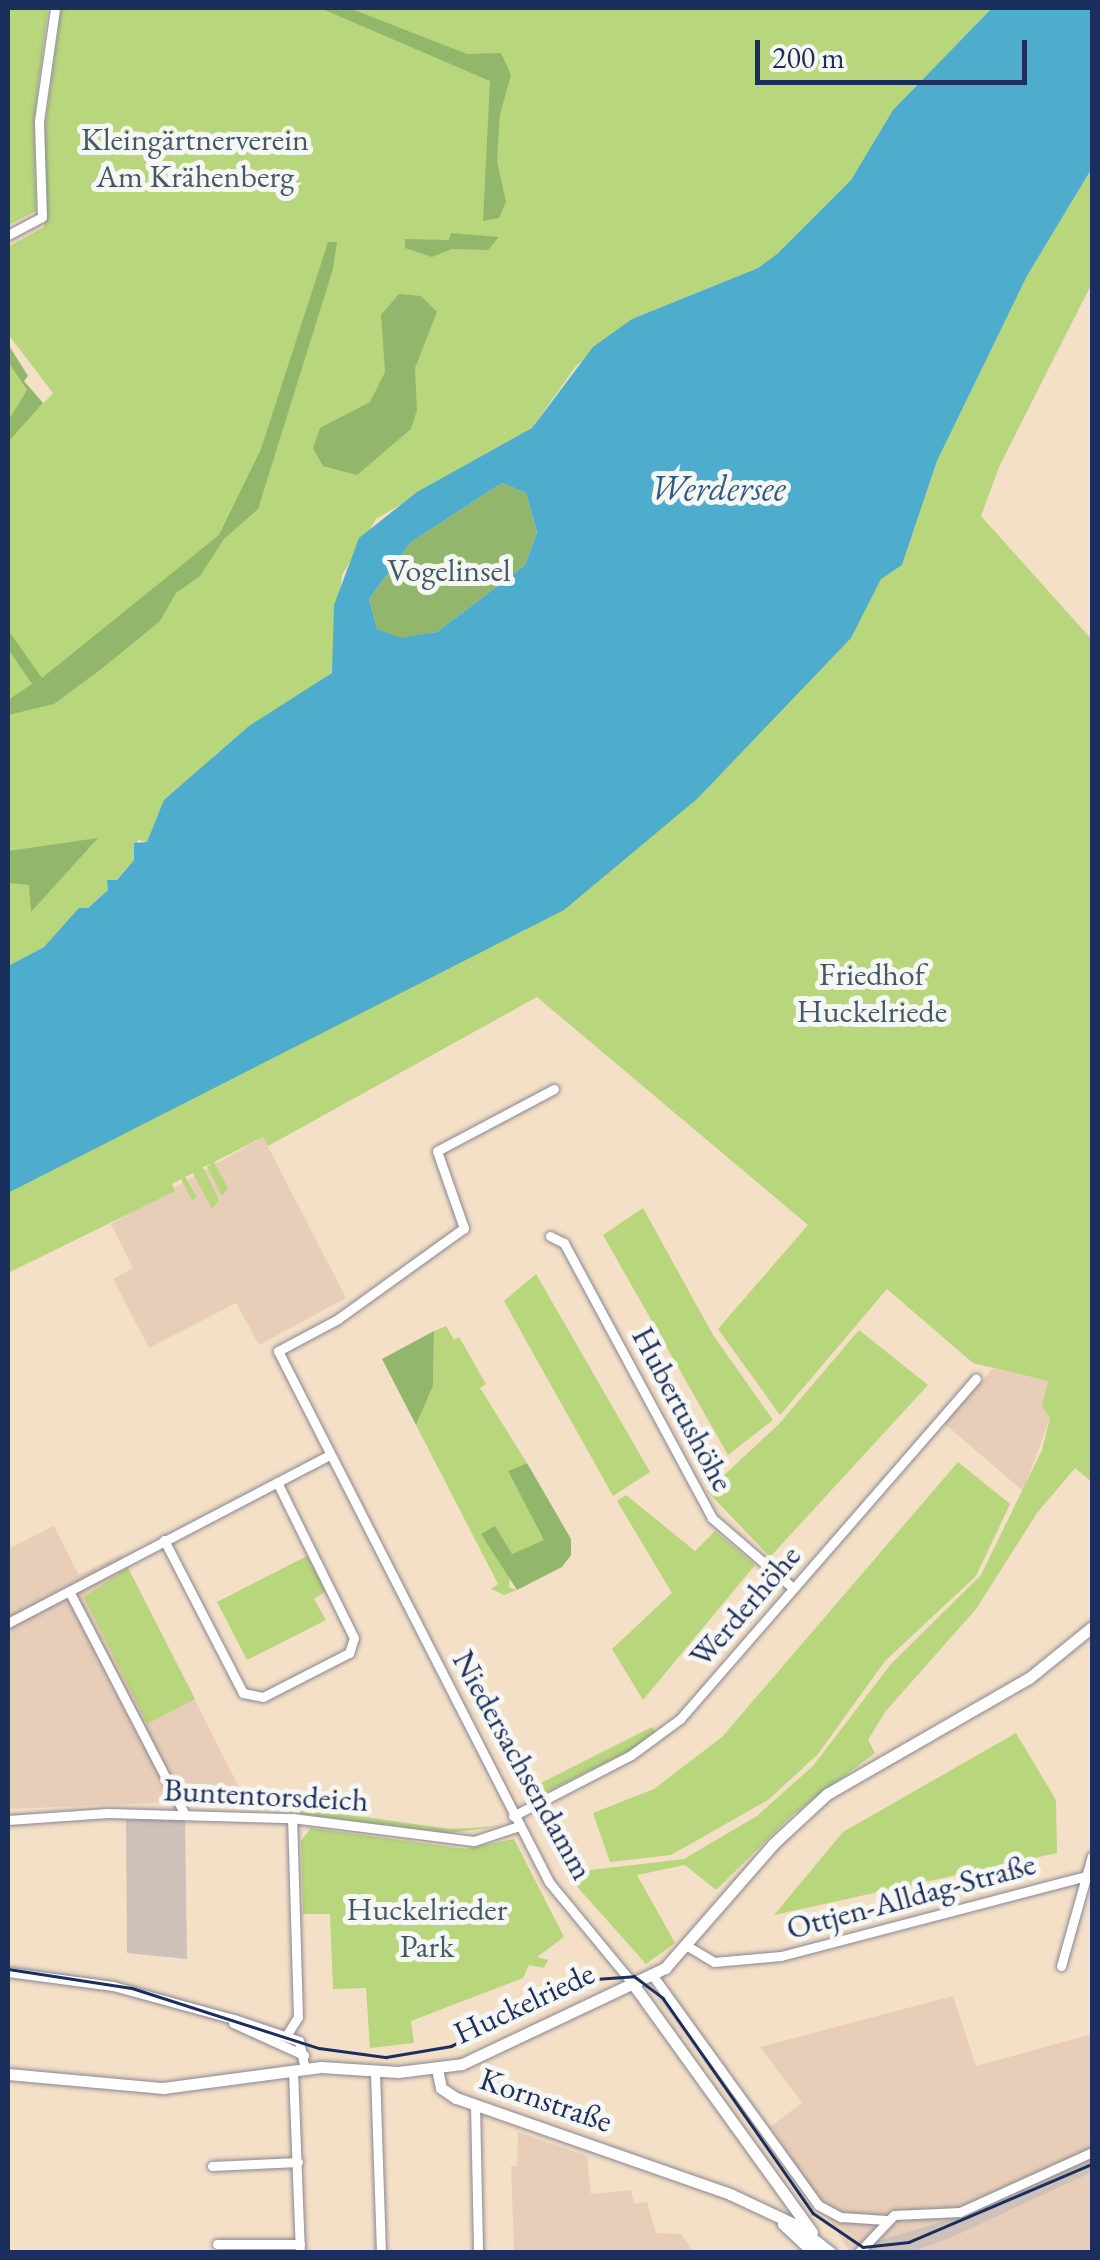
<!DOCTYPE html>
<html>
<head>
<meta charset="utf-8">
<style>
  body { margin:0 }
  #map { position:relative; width:1100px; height:2260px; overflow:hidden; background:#f4dfc7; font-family:"EB Garamond",serif }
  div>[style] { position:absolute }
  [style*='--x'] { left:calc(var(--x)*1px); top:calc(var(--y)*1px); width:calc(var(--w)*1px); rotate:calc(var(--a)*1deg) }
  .built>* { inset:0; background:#e8ceb8 }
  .industrial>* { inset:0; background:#cec1b9 }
  .green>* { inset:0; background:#b8d67c }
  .forest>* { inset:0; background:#92b76c }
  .water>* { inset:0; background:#4eadcd }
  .roads { filter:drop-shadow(0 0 2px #888792) drop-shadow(0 0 2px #888792) }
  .minor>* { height:9px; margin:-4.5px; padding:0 4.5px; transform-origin:4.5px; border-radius:4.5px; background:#fff }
  .tertiary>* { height:11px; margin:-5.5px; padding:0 5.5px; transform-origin:5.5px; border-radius:5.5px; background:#fff }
  .tram>* { height:2.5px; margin:-1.25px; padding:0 1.25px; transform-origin:1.25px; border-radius:1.25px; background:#1b2f5e }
  span { translate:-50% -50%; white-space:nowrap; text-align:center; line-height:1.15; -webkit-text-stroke:10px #f6f6f2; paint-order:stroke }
  .park-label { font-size:32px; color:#425966 }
  .street-label { font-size:32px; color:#1b2f5e }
  .water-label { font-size:35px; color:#2d5b85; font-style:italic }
  .frame { position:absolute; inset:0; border:10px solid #1b2f5e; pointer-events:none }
  .scale { position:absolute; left:755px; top:40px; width:272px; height:45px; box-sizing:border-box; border:5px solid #1b2f5e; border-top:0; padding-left:12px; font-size:30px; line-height:35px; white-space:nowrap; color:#1b2f5e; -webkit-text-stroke:8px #f6f6f2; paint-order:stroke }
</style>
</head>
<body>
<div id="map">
  <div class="built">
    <i style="clip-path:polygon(263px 1137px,346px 1298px,259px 1345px,236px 1303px,149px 1348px,113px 1279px,133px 1268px,111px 1224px)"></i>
    <i style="clip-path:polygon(993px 1368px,1048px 1381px,1042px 1406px,1050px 1418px,1023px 1491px,945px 1424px)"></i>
    <i style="clip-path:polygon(54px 1526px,79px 1575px,121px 1554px,245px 1799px,8px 1809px,8px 1549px)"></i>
    <i style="clip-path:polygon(953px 1996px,976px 2066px,1092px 2034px,1092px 2250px,850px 2252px,771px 2126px,802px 2103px,760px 2047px)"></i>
    <i style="clip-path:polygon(518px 2132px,587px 2156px,591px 2194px,631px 2190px,634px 2204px,647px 2202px,656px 2233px,681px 2234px,694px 2252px,514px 2252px,511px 2166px,517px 2166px)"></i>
  </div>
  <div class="industrial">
    <i style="clip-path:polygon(185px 1817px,187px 1959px,127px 1953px,126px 1820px)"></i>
    <i style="clip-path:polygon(1092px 2159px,1092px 2172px,952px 2237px,912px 2252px,869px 2252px,877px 2241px,969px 2214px)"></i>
  </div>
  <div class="green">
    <i style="clip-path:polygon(8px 8px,48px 8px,34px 120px,36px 211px,8px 225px)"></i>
    <i style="clip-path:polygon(61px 8px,992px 8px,893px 110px,851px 180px,777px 254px,758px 268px,632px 319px,576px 366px,532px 428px,376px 519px,342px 575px,332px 673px,216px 754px,147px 842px,138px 840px,134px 860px,108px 890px,44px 947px,8px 966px,8px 362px,39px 408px,53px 393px,8px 334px,8px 247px,44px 227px,44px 136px)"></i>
    <i style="clip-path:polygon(1092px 168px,1092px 283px,999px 467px,981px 516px,1092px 640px,1092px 1482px,1075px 1468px,1037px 1513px,976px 1609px,885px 1712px,868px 1740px,875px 1753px,791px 1816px,716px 1890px,685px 1865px,637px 1875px,675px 1943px,646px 1964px,565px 1873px,684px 1859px,757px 1816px,813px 1766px,891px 1664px,981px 1575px,1042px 1450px,1050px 1418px,1042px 1406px,1048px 1381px,973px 1363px,887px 1289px,780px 1415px,718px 1329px,808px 1225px,537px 997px,268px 1146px,263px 1137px,214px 1162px,228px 1188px,222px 1196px,207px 1167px,213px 1163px,203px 1167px,219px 1200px,212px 1209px,193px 1173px,185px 1177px,197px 1197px,192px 1200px,181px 1179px,172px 1184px,175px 1191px,8px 1273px,8px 1193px,457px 959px,524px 931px,850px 638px,881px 578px,902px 565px,937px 461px,1027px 276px)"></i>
    <i style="clip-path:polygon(643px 1208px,713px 1335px,773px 1420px,728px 1455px,603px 1235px)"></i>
    <i style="clip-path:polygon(536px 1274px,650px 1472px,613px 1496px,504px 1301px)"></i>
    <i style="clip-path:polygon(446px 1326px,454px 1340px,459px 1337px,486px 1384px,480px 1388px,527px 1463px,508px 1471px,545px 1540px,512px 1554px,509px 1587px,517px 1590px,504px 1595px,491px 1589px,498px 1584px,416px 1425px,433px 1386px,434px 1331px)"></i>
    <i style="clip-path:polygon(859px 1330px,928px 1385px,770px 1557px,707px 1491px,779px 1424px)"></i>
    <i style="clip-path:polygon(958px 1462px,1010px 1504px,976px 1576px,885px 1661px,818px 1754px,768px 1800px,671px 1855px,610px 1862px,593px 1813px,654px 1789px,722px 1737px)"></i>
    <i style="clip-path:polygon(626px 1495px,695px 1551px,715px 1531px,755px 1565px,643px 1700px,612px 1649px,672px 1593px,617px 1501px)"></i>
    <i style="clip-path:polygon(307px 1556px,326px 1591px,314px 1599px,326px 1620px,247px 1660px,217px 1602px)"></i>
    <i style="clip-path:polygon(128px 1568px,195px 1699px,147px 1724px,84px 1597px)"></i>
    <i style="clip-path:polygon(652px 1727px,657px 1734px,635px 1748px,532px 1799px,531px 1788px)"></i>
    <i style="clip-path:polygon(1016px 1733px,1056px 1800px,1057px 1853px,774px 1915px,843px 1832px)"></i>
    <i style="clip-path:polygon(299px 1808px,450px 1829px,503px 1826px,449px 1833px,301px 1814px)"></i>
    <i style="clip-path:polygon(311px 1828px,466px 1849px,514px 1839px,564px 1937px,537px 1957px,548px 1960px,544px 1968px,529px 1965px,523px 1978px,411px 2021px,414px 2043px,370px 2048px,366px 1988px,333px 1989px,330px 1914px,303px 1914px,301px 1841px)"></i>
  </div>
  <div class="forest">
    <i style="clip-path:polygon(320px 8px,349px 8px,467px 54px,501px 53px,511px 75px,500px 114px,497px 161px,506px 202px,499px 218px,483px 221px,490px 81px)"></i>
    <i style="clip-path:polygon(451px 233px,499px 237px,488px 250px,452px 249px,432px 257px,405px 248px,405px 239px,449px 240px)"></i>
    <i style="clip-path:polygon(328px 242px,337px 242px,333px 269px,258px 509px,224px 539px,200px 576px,176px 593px,160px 621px,100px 670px,54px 704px,8px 715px,8px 700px,32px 684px,8px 649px,8px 630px,42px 678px,219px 535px,261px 449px)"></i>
    <i style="clip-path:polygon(399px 294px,421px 296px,437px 312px,415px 368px,417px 410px,411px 429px,357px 475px,323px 466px,313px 448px,320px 428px,370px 402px,385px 372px,381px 315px)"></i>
    <i style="clip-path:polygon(8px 344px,28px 376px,24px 381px,43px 403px,8px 442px,8px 421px,27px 390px,8px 362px)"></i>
    <i style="clip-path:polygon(502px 483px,526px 493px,537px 532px,525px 565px,437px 632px,401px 639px,377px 629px,369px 599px,411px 542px)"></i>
    <i style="clip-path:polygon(98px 838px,31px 912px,29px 885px,8px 883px,8px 851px)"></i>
    <i style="clip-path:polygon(434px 1331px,433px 1386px,416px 1425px,382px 1359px)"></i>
    <i style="clip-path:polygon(527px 1463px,571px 1539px,571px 1555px,562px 1567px,517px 1590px,481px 1534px,495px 1526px,512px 1554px,544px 1540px,508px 1471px)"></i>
  </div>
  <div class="water">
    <i style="clip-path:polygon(evenodd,992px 8px,1092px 8px,1092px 168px,1027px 276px,937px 461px,902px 565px,881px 579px,851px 638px,697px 799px,564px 910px,8px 1193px,8px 966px,44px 947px,79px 908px,88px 908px,108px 890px,107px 880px,117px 880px,134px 860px,134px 843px,147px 842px,164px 800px,249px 726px,332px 673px,334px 605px,359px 538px,417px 492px,532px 428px,593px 347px,632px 319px,758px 268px,777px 254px,851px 180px,893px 110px,992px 8px,502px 483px,526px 493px,537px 532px,525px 565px,437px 632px,401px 638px,377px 629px,369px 599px,411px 542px,502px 483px)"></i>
  </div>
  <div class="roads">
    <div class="minor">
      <i style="--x:8;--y:235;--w:38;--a:-28"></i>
      <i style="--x:42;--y:217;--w:96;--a:-91.8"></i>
      <i style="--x:39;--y:121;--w:114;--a:-81.9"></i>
      <i style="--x:554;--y:1089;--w:132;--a:152.1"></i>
      <i style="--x:437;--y:1151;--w:82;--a:70.7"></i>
      <i style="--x:464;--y:1228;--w:155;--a:144.2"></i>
      <i style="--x:338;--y:1319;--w:68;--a:151.9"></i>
      <i style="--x:278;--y:1351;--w:596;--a:62.96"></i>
      <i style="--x:549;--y:1882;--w:132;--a:50.5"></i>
      <i style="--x:550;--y:1236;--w:16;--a:27"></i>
      <i style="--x:564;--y:1243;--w:312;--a:61.7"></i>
      <i style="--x:712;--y:1518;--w:107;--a:40.8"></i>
      <i style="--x:164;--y:1540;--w:172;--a:62.7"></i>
      <i style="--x:243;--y:1693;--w:20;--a:11"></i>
      <i style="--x:263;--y:1697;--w:97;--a:-27.1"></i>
      <i style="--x:349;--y:1653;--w:16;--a:-72"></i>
      <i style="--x:354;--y:1638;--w:174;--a:-116.3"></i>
      <i style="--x:69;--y:1591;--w:250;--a:62.6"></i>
      <i style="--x:8;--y:1623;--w:362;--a:-27.6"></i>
      <i style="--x:513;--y:1816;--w:133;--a:-27.3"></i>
      <i style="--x:631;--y:1755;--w:61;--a:-36.3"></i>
      <i style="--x:680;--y:1719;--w:451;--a:-49"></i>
      <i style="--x:8;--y:1820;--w:100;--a:-4"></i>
      <i style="--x:108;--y:1813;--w:184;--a:1.6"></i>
      <i style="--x:292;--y:1818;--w:183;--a:7.2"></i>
      <i style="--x:474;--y:1841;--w:47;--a:-18.4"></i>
      <i style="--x:689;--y:1947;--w:29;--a:31"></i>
      <i style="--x:714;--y:1962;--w:67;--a:-5.1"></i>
      <i style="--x:781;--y:1956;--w:318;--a:-14.7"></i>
      <i style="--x:1061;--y:1966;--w:114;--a:-74.3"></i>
      <i style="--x:8;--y:1972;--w:106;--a:7.6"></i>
      <i style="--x:113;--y:1986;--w:125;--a:15.3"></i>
      <i style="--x:234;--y:2019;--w:69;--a:18.7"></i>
      <i style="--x:299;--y:2041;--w:29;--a:78"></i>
      <i style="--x:653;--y:1976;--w:282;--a:54.2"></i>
      <i style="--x:818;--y:2205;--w:26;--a:28"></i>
      <i style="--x:841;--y:2217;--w:45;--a:3.8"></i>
      <i style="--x:233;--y:2023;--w:78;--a:24.3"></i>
      <i style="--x:286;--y:2036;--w:22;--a:-58"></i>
      <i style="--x:298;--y:2017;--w:199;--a:-91.7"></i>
      <i style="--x:293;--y:2071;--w:181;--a:87.8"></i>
      <i style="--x:375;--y:2072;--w:180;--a:88.1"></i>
      <i style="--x:475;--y:2105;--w:147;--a:88.8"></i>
      <i style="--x:212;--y:2166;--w:86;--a:-2.7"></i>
      <i style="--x:217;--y:2244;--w:83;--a:0"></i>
      <i style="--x:859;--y:2252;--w:51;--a:-46.6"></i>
      <i style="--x:894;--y:2215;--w:66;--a:-2.6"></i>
      <i style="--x:960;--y:2212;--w:145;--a:-24.4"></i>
    </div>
    <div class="tertiary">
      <i style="--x:633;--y:1984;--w:306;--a:54.2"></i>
      <i style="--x:437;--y:2069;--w:19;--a:78"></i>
      <i style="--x:441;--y:2088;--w:18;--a:34"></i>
      <i style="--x:456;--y:2098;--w:290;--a:19.3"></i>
      <i style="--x:730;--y:2194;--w:71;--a:25.1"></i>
      <i style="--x:794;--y:2224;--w:46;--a:37.9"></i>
      <i style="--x:8;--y:2074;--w:156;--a:5.2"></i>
      <i style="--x:163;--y:2088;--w:159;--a:-7.6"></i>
      <i style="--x:321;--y:2067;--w:77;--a:3.7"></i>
      <i style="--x:398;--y:2072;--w:64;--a:-7.1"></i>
      <i style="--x:462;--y:2064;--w:225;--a:-25.3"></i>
      <i style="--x:665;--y:1968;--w:164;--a:-48.9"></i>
      <i style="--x:773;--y:1844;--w:74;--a:-42.8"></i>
      <i style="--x:827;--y:1794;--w:233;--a:-29.9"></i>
      <i style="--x:1029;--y:1678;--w:81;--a:-39"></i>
      <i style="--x:783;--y:2224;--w:41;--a:43"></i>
    </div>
  </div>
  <div class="tram">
    <i style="--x:8;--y:1969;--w:125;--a:8.7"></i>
    <i style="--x:132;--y:1988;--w:196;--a:17.8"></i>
    <i style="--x:319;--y:2048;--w:68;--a:7.7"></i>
    <i style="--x:386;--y:2057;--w:66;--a:-9.6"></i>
    <i style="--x:451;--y:2046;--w:159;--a:-25"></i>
    <i style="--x:595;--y:1979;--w:39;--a:-4"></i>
    <i style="--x:634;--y:1976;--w:36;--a:37"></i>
    <i style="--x:663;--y:1998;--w:262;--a:55.1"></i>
    <i style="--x:813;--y:2213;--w:60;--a:34.2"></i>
    <i style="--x:863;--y:2247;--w:46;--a:-6.2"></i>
    <i style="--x:909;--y:2242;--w:199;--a:-23.1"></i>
  </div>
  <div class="park-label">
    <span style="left:195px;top:158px">Kleingärtnerverein<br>Am Krähenberg</span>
    <span style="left:449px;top:570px">Vogelinsel</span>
    <span style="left:872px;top:993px">Friedhof<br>Huckelriede</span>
    <span style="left:427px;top:1928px">Huckelrieder<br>Park</span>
  </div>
  <div class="street-label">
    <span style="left:683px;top:1409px;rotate:62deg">Hubertushöhe</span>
    <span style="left:745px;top:1606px;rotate:-49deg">Werderhöhe</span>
    <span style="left:523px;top:1765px;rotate:61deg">Niedersachsendamm</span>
    <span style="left:266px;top:1795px;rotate:3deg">Buntentorsdeich</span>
    <span style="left:911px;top:1896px;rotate:-15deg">Ottjen-Alldag-Straße</span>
    <span style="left:524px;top:2003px;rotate:-25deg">Huckelriede</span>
    <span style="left:546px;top:2100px;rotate:19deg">Kornstraße</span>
  </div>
  <div class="water-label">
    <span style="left:718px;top:488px">Werdersee</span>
  </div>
  <div class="frame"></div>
  <div class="scale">200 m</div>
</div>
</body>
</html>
